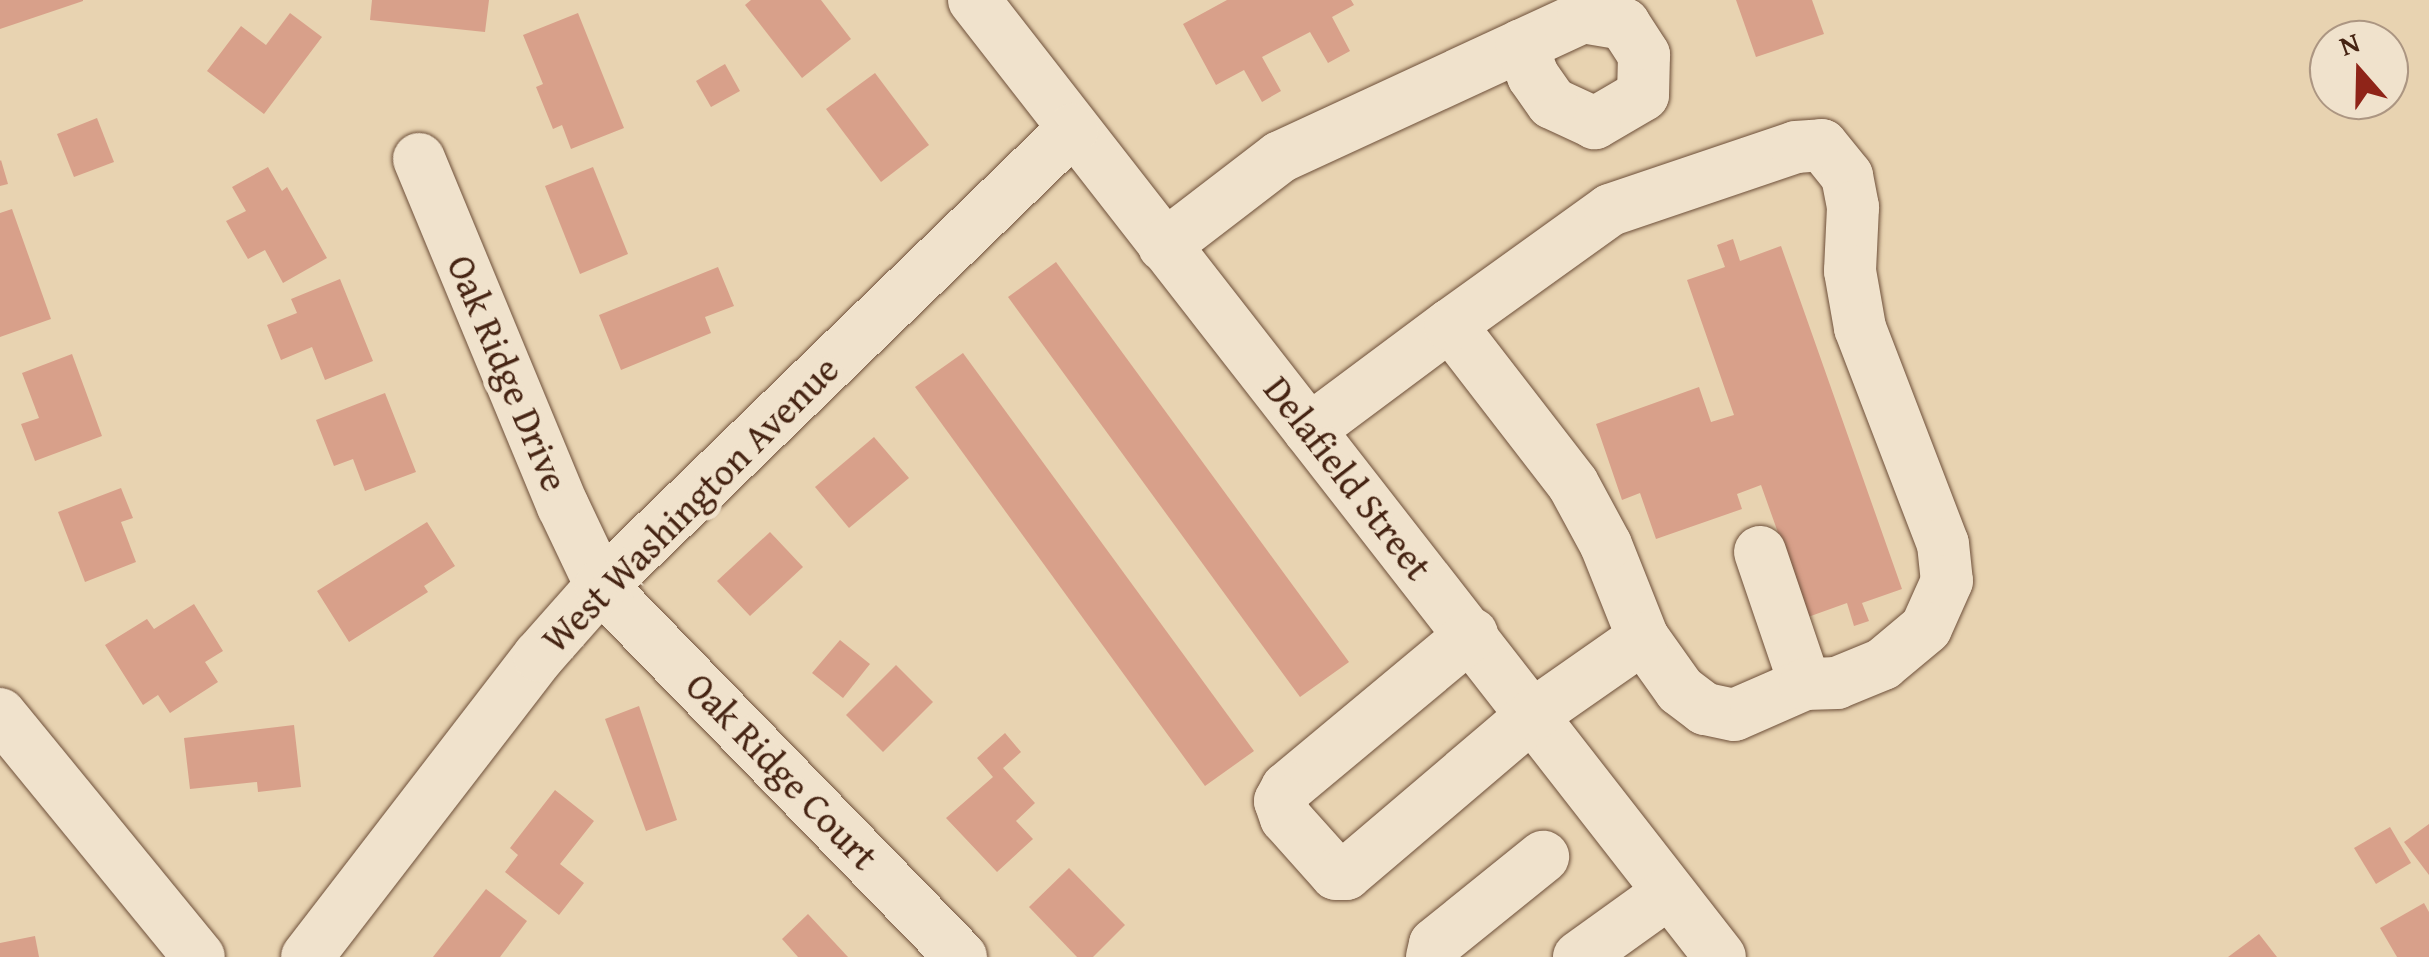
<!DOCTYPE html>
<html>
<head>
<meta charset="utf-8">
<style>
  body { margin:0 }
  #map { position:relative; width:2429px; height:957px; overflow:hidden; background:#e8d3b1; font-family:"Gentium Book Plus",serif }
  div>[style] { position:absolute }
  [style*='--x'] { left:calc(var(--x)*1px); top:calc(var(--y)*1px); width:calc(var(--w)*1px); rotate:calc(var(--a)*1deg) }
  .building>* { inset:0; background:#d8a08a }
  .roads { filter:drop-shadow(0 0 2px #6e503a) drop-shadow(0 0 2px #6e503a) }
  .minor>* { height:52px; margin:-26px; padding:0 26px; transform-origin:26px; border-radius:26px; background:#f0e2cc }
  span { translate:-50% -50%; white-space:nowrap; text-align:center; line-height:1.15; -webkit-text-stroke:10px #f0e2cc; paint-order:stroke }
  .street-label { font-size:38px; color:#462413 }
  .north { position:absolute; left:2309px; top:20px; width:100px; height:100px; box-sizing:border-box; background:#f0e2cc; border:2px solid #ac9682; border-radius:50%; rotate:340deg; font-size:28px; font-weight:700; line-height:40px; text-align:center; color:#462413 }
  .north::after { content:''; display:block; margin:auto; width:35px; height:45px; background:#8f2418; clip-path:polygon(50% 0,100% 100%,50% 72%,0 100%) }
</style>
</head>
<body>
<div id="map">
  <div class="building">
    <i style="clip-path:polygon(0 0,83px 0,83px 1px,0 29px)"></i>
    <i style="clip-path:polygon(372px 0,489px 0,485px 32px,370px 20px)"></i>
    <i style="clip-path:polygon(751px 0,821px 0,851px 39px,802px 78px,745px 5px)"></i>
    <i style="clip-path:polygon(1227px 0,1351px 0,1354px 5px,1332px 17px,1350px 51px,1328px 63px,1310px 32px,1262px 57px,1281px 91px,1262px 102px,1244px 70px,1216px 85px,1183px 24px)"></i>
    <i style="clip-path:polygon(1736px 0,1812px 0,1824px 34px,1756px 57px)"></i>
    <i style="clip-path:polygon(290px 13px,322px 37px,264px 114px,207px 71px,241px 26px,266px 45px)"></i>
    <i style="clip-path:polygon(578px 13px,624px 128px,571px 149px,562px 125px,553px 129px,536px 87px,543px 84px,523px 35px)"></i>
    <i style="clip-path:polygon(725px 64px,740px 91px,711px 107px,696px 81px)"></i>
    <i style="clip-path:polygon(875px 73px,929px 145px,881px 182px,826px 109px)"></i>
    <i style="clip-path:polygon(97px 118px,114px 162px,74px 177px,57px 134px)"></i>
    <i style="clip-path:polygon(1px 160px,8px 184px,0 186px,0 161px)"></i>
    <i style="clip-path:polygon(268px 167px,282px 191px,287px 187px,327px 258px,283px 283px,265px 250px,248px 259px,226px 221px,246px 211px,232px 187px)"></i>
    <i style="clip-path:polygon(593px 167px,628px 254px,580px 274px,545px 186px)"></i>
    <i style="clip-path:polygon(12px 209px,51px 319px,0 337px,0 213px)"></i>
    <i style="clip-path:polygon(1733px 239px,1740px 261px,1781px 246px,1902px 589px,1862px 603px,1869px 621px,1854px 626px,1847px 603px,1808px 617px,1761px 485px,1737px 494px,1742px 509px,1656px 539px,1640px 493px,1622px 500px,1596px 424px,1699px 387px,1711px 422px,1734px 415px,1687px 280px,1725px 267px,1717px 245px)"></i>
    <i style="clip-path:polygon(1056px 262px,1349px 662px,1300px 697px,1008px 297px)"></i>
    <i style="clip-path:polygon(718px 267px,734px 306px,705px 317px,711px 333px,621px 370px,599px 315px)"></i>
    <i style="clip-path:polygon(340px 279px,373px 361px,325px 380px,312px 347px,281px 360px,267px 325px,297px 313px,291px 299px)"></i>
    <i style="clip-path:polygon(963px 353px,1254px 751px,1205px 786px,915px 387px)"></i>
    <i style="clip-path:polygon(72px 354px,102px 436px,35px 461px,21px 424px,39px 418px,22px 373px)"></i>
    <i style="clip-path:polygon(385px 393px,416px 472px,365px 491px,353px 459px,334px 466px,316px 420px)"></i>
    <i style="clip-path:polygon(874px 437px,909px 478px,849px 528px,815px 487px)"></i>
    <i style="clip-path:polygon(121px 488px,133px 518px,121px 522px,136px 562px,85px 582px,58px 512px)"></i>
    <i style="clip-path:polygon(427px 522px,455px 566px,424px 586px,428px 592px,349px 642px,317px 591px)"></i>
    <i style="clip-path:polygon(770px 532px,803px 567px,750px 616px,717px 581px)"></i>
    <i style="clip-path:polygon(194px 604px,223px 651px,205px 662px,218px 682px,170px 713px,158px 695px,143px 705px,105px 645px,147px 619px,154px 629px)"></i>
    <i style="clip-path:polygon(840px 640px,870px 664px,843px 698px,812px 673px)"></i>
    <i style="clip-path:polygon(896px 665px,933px 702px,883px 752px,846px 715px)"></i>
    <i style="clip-path:polygon(639px 706px,677px 820px,646px 831px,605px 719px)"></i>
    <i style="clip-path:polygon(294px 725px,301px 787px,258px 792px,257px 782px,190px 789px,184px 738px)"></i>
    <i style="clip-path:polygon(1005px 733px,1021px 752px,1003px 768px,1035px 803px,1016px 821px,1033px 839px,997px 872px,946px 818px,993px 777px,977px 758px)"></i>
    <i style="clip-path:polygon(555px 790px,594px 821px,560px 864px,584px 883px,559px 915px,505px 872px,518px 855px,510px 848px)"></i>
    <i style="clip-path:polygon(2429px 824px,2429px 875px,2404px 842px)"></i>
    <i style="clip-path:polygon(2390px 827px,2411px 863px,2376px 884px,2354px 848px)"></i>
    <i style="clip-path:polygon(1069px 868px,1125px 925px,1093px 957px,1077px 957px,1029px 907px)"></i>
    <i style="clip-path:polygon(486px 889px,527px 921px,500px 957px,433px 957px)"></i>
    <i style="clip-path:polygon(2424px 903px,2429px 912px,2429px 957px,2397px 957px,2380px 928px)"></i>
    <i style="clip-path:polygon(808px 914px,848px 957px,798px 957px,782px 939px)"></i>
    <i style="clip-path:polygon(2259px 934px,2277px 957px,2228px 957px)"></i>
    <i style="clip-path:polygon(35px 936px,39px 957px,0 957px,0 943px)"></i>
  </div>
  <div class="roads">
    <div class="minor">
      <i style="--x:974;--y:0;--w:1213;--a:52.06"></i>
      <i style="--x:419;--y:159;--w:376;--a:67.5"></i>
      <i style="--x:563;--y:506;--w:89;--a:64.6"></i>
      <i style="--x:601;--y:586;--w:517;--a:45.86"></i>
      <i style="--x:1164;--y:246;--w:146;--a:-37.5"></i>
      <i style="--x:1280;--y:157;--w:334;--a:-24.8"></i>
      <i style="--x:1583;--y:17;--w:42;--a:9.7"></i>
      <i style="--x:1624;--y:24;--w:37;--a:57"></i>
      <i style="--x:1644;--y:55;--w:40;--a:91.4"></i>
      <i style="--x:1643;--y:95;--w:56;--a:149.7"></i>
      <i style="--x:1595;--y:123;--w:47;--a:-155.1"></i>
      <i style="--x:1552;--y:103;--w:33;--a:-125"></i>
      <i style="--x:1533;--y:76;--w:33;--a:-110"></i>
      <i style="--x:1309;--y:430;--w:176;--a:-36.7"></i>
      <i style="--x:1760;--y:552;--w:139;--a:71.2"></i>
      <i style="--x:1805;--y:684;--w:77;--a:156.4"></i>
      <i style="--x:1734;--y:715;--w:30;--a:-168"></i>
      <i style="--x:1705;--y:709;--w:31;--a:-143"></i>
      <i style="--x:1680;--y:690;--w:64;--a:-125.4"></i>
      <i style="--x:1643;--y:638;--w:100;--a:-111.7"></i>
      <i style="--x:1606;--y:545;--w:69;--a:-118.4"></i>
      <i style="--x:1573;--y:484;--w:201;--a:-127.7"></i>
      <i style="--x:1450;--y:325;--w:197;--a:-35.7"></i>
      <i style="--x:1610;--y:210;--w:196;--a:-18.7"></i>
      <i style="--x:1796;--y:147;--w:26;--a:-4"></i>
      <i style="--x:1822;--y:145;--w:40;--a:51"></i>
      <i style="--x:1847;--y:176;--w:32;--a:79"></i>
      <i style="--x:1853;--y:207;--w:64;--a:92.7"></i>
      <i style="--x:1850;--y:271;--w:58;--a:80"></i>
      <i style="--x:1860;--y:328;--w:231;--a:69"></i>
      <i style="--x:1943;--y:544;--w:37;--a:84"></i>
      <i style="--x:1947;--y:581;--w:51;--a:114.1"></i>
      <i style="--x:1926;--y:628;--w:56;--a:140.1"></i>
      <i style="--x:1883;--y:664;--w:50;--a:157.6"></i>
      <i style="--x:1837;--y:683;--w:32;--a:178"></i>
      <i style="--x:1472;--y:634;--w:241;--a:140.2"></i>
      <i style="--x:1287;--y:788;--w:15;--a:118"></i>
      <i style="--x:1280;--y:801;--w:18;--a:71"></i>
      <i style="--x:1286;--y:818;--w:75;--a:48.2"></i>
      <i style="--x:1336;--y:874;--w:10;--a:0"></i>
      <i style="--x:1346;--y:874;--w:247;--a:-40.4"></i>
      <i style="--x:1534;--y:714;--w:133;--a:-34.9"></i>
      <i style="--x:0;--y:714;--w:314;--a:50.7"></i>
      <i style="--x:307;--y:957;--w:380;--a:-52.4"></i>
      <i style="--x:539;--y:656;--w:94;--a:-48.5"></i>
      <i style="--x:601;--y:586;--w:656;--a:-44.07"></i>
      <i style="--x:1432;--y:957;--w:13;--a:-77"></i>
      <i style="--x:1435;--y:944;--w:139;--a:-38.9"></i>
      <i style="--x:1579;--y:957;--w:110;--a:-35.7"></i>
    </div>
  </div>
  <div class="street-label">
    <span style="left:508px;top:373px;rotate:67deg">Oak Ridge Drive</span>
    <span style="left:1348px;top:478px;rotate:52deg">Delafield Street</span>
    <span style="left:690px;top:504px;rotate:-45deg">West Washington Avenue</span>
    <span style="left:782px;top:771px;rotate:46deg">Oak Ridge Court</span>
  </div>
  <div class="north">N</div>
</div>
</body>
</html>
